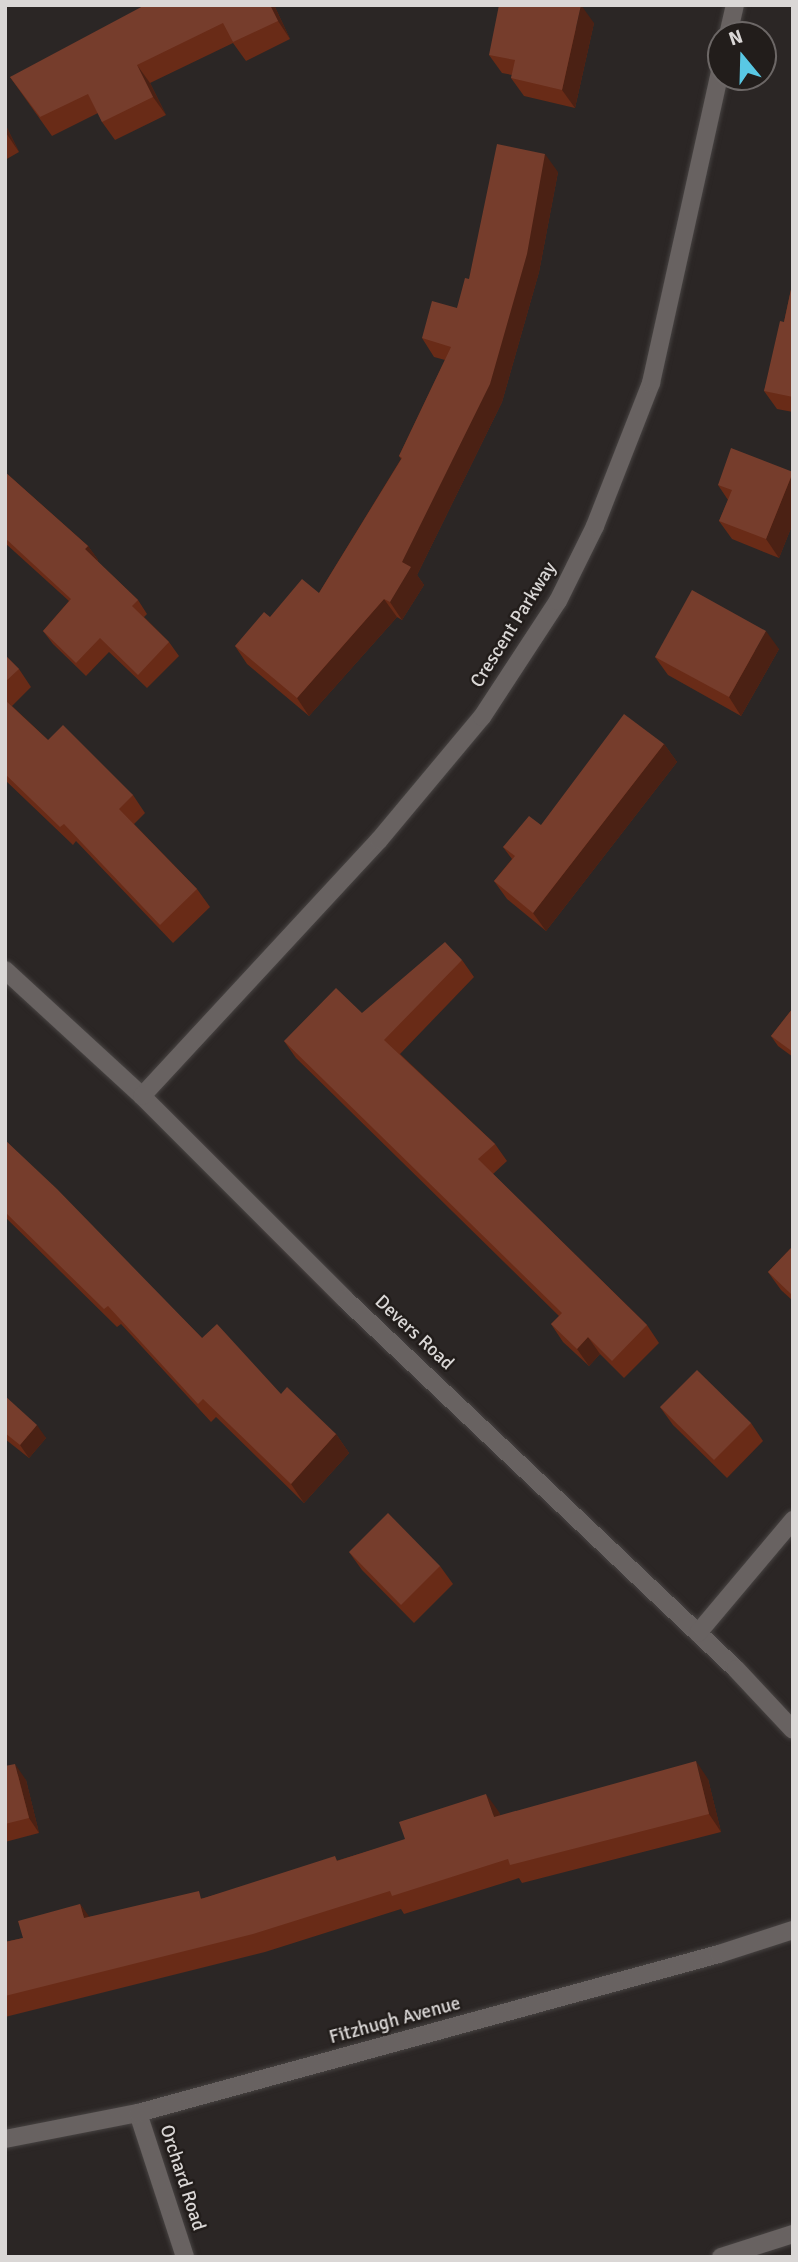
<!DOCTYPE html>
<html>
<head>
<meta charset="utf-8">
<style>
  body { margin:0 }
  #map { position:relative; width:798px; height:2262px; overflow:hidden; background:#2b2625; font-family:Signika,sans-serif }
  div>[style] { position:absolute }
  [style*='--x'] { left:calc(var(--x)*1px); top:calc(var(--y)*1px); width:calc(var(--w)*1px); rotate:calc(var(--a)*1deg) }
  .roads { filter:drop-shadow(0 0 2px #474342) drop-shadow(0 0 2px #474342) }
  .street>* { height:18px; margin:-9px; padding:0 9px; transform-origin:9px; border-radius:9px; background:#686261 }
  .wall>* { inset:0; background:#692b17 }
  .shaded-wall>* { inset:0; background:#4b2114 }
  .building>* { inset:0; background:#763d2c }
  span { translate:-50% -50%; white-space:nowrap; text-align:center; line-height:1.15; -webkit-text-stroke:5px #221d1b; paint-order:stroke }
  .street-label { font-size:19px; color:#dad7d6 }
  .frame { position:absolute; inset:0; border:7px solid #dad7d6; pointer-events:none }
  .north { position:absolute; left:707px; top:21px; width:70px; height:70px; box-sizing:border-box; background:#221d1b; border:2px solid #6c6766; border-radius:50%; rotate:341deg; font-size:19px; font-weight:700; line-height:28px; text-align:center; color:#dad7d6 }
  .north::after { content:''; display:block; margin:auto; width:24px; height:32px; background:#59c8e4; clip-path:polygon(50% 0,100% 100%,50% 72%,0 100%) }
</style>
</head>
<body>
<div id="map">
  <div class="roads">
    <div class="street">
      <i style="--x:728;--y:35;--w:31;--a:-77"></i>
      <i style="--x:5;--y:970;--w:186;--a:42.6"></i>
      <i style="--x:142;--y:1096;--w:287;--a:45"></i>
      <i style="--x:345;--y:1299;--w:538;--a:43.42"></i>
      <i style="--x:736;--y:1669;--w:83;--a:46.9"></i>
      <i style="--x:142;--y:1096;--w:349;--a:-47.2"></i>
      <i style="--x:379;--y:840;--w:160;--a:-50.1"></i>
      <i style="--x:482;--y:717;--w:139;--a:-56.8"></i>
      <i style="--x:558;--y:601;--w:84;--a:-63.7"></i>
      <i style="--x:595;--y:526;--w:154;--a:-68.6"></i>
      <i style="--x:651;--y:383;--w:324;--a:-77.5"></i>
      <i style="--x:698;--y:1633;--w:148;--a:-49.9"></i>
      <i style="--x:138;--y:2113;--w:151;--a:71.9"></i>
      <i style="--x:5;--y:2139;--w:136;--a:-11.1"></i>
      <i style="--x:138;--y:2113;--w:602;--a:-15.31"></i>
      <i style="--x:719;--y:1954;--w:78;--a:-18"></i>
      <i style="--x:721;--y:2257;--w:76;--a:-17.7"></i>
    </div>
  </div>
  <div class="wall">
    <i style="clip-path:polygon(274px 5px,290px 39px,246px 61px,233px 43px,150px 83px,166px 115px,115px 140px,102px 122px,98px 113px,52px 136px,10px 77px)"></i>
    <i style="clip-path:polygon(594px 23px,575px 108px,524px 96px,511px 78px,512px 75px,502px 73px,489px 55px)"></i>
    <i style="clip-path:polygon(5px 124px,19px 152px,5px 160px)"></i>
    <i style="clip-path:polygon(558px 172px,539px 272px,502px 402px,417px 575px,424px 585px,402px 620px,397px 617px,309px 716px,247px 664px,235px 646px,270px 617px,319px 593px,401px 459px,399px 456px,445px 360px,434px 357px,422px 338px,457px 308px,469px 279px)"></i>
    <i style="clip-path:polygon(793px 280px,793px 412px,777px 409px,764px 391px,784px 322px)"></i>
    <i style="clip-path:polygon(5px 472px,88px 546px,98px 560px,97px 561px,138px 600px,147px 614px,144px 617px,169px 642px,179px 656px,147px 688px,109px 652px,86px 676px,53px 644px,43px 631px,69px 601px,5px 543px)"></i>
    <i style="clip-path:polygon(793px 472px,793px 523px,779px 558px,732px 539px,719px 521px,728px 500px,718px 485px)"></i>
    <i style="clip-path:polygon(779px 649px,741px 716px,668px 675px,655px 657px)"></i>
    <i style="clip-path:polygon(5px 655px,19px 669px,31px 687px,12px 706px,48px 740px,133px 795px,145px 813px,134px 824px,197px 889px,210px 907px,173px 943px,76px 841px,73px 845px,5px 780px)"></i>
    <i style="clip-path:polygon(664px 744px,677px 762px,546px 931px,507px 899px,494px 881px,512px 859px,503px 847px,541px 825px)"></i>
    <i style="clip-path:polygon(462px 960px,474px 977px,400px 1054px,495px 1144px,507px 1161px,493px 1174px,647px 1325px,659px 1343px,624px 1378px,600px 1354px,589px 1366px,563px 1342px,551px 1324px,559px 1316px,296px 1058px,284px 1041px,362px 1013px)"></i>
    <i style="clip-path:polygon(793px 1008px,793px 1057px,778px 1046px,771px 1036px)"></i>
    <i style="clip-path:polygon(5px 1140px,202px 1338px,281px 1394px,336px 1434px,349px 1453px,304px 1503px,216px 1417px,211px 1422px,121px 1324px,117px 1327px,5px 1217px)"></i>
    <i style="clip-path:polygon(793px 1246px,793px 1301px,781px 1290px,768px 1272px)"></i>
    <i style="clip-path:polygon(5px 1396px,46px 1438px,29px 1458px,5px 1439px)"></i>
    <i style="clip-path:polygon(660px 1407px,751px 1423px,763px 1441px,727px 1478px,673px 1425px)"></i>
    <i style="clip-path:polygon(349px 1552px,440px 1566px,453px 1584px,414px 1623px,362px 1570px)"></i>
    <i style="clip-path:polygon(5px 1766px,26px 1780px,39px 1833px,5px 1842px)"></i>
    <i style="clip-path:polygon(708px 1779px,721px 1832px,522px 1883px,519px 1878px,404px 1914px,401px 1909px,265px 1952px,5px 2017px,5px 1942px,23px 1938px,80px 1904px,89px 1917px,204px 1898px,339px 1860px,499px 1812px,500px 1816px)"></i>
  </div>
  <div class="shaded-wall">
    <i style="clip-path:polygon(270px 5px,274px 5px,290px 39px,278px 21px)"></i>
    <i style="clip-path:polygon(581px 5px,594px 23px,575px 108px,562px 90px)"></i>
    <i style="clip-path:polygon(137px 65px,150px 83px,166px 115px,153px 97px)"></i>
    <i style="clip-path:polygon(5px 124px,19px 152px,6px 133px)"></i>
    <i style="clip-path:polygon(545px 154px,558px 172px,539px 272px,502px 402px,417px 575px,424px 585px,402px 620px,390px 602px,402px 562px)"></i>
    <i style="clip-path:polygon(793px 472px,793px 523px,779px 558px,766px 539px)"></i>
    <i style="clip-path:polygon(88px 546px,98px 560px,95px 563px,85px 549px)"></i>
    <i style="clip-path:polygon(384px 599px,397px 617px,309px 716px,297px 698px)"></i>
    <i style="clip-path:polygon(766px 631px,779px 649px,741px 716px,729px 697px)"></i>
    <i style="clip-path:polygon(664px 744px,677px 762px,546px 931px,533px 913px)"></i>
    <i style="clip-path:polygon(588px 1337px,600px 1354px,589px 1366px,577px 1349px)"></i>
    <i style="clip-path:polygon(37px 1425px,46px 1438px,29px 1458px,20px 1445px)"></i>
    <i style="clip-path:polygon(336px 1434px,349px 1453px,304px 1503px,291px 1484px)"></i>
    <i style="clip-path:polygon(696px 1761px,708px 1779px,721px 1832px,709px 1814px)"></i>
    <i style="clip-path:polygon(15px 1764px,26px 1780px,39px 1833px,29px 1818px)"></i>
    <i style="clip-path:polygon(486px 1794px,499px 1812px,506px 1835px,494px 1817px)"></i>
    <i style="clip-path:polygon(80px 1904px,93px 1922px,84px 1918px)"></i>
  </div>
  <div class="building">
    <i style="clip-path:polygon(145px 5px,270px 5px,278px 21px,233px 42px,223px 23px,137px 65px,153px 97px,102px 122px,88px 94px,40px 117px,10px 77px)"></i>
    <i style="clip-path:polygon(499px 5px,581px 5px,562px 90px,511px 78px,515px 60px,489px 55px)"></i>
    <i style="clip-path:polygon(497px 144px,545px 154px,527px 254px,490px 384px,402px 562px,411px 567px,390px 602px,384px 599px,297px 698px,235px 646px,264px 612px,270px 617px,302px 579px,319px 593px,402px 458px,399px 456px,451px 347px,422px 338px,432px 301px,457px 308px,465px 278px,469px 279px)"></i>
    <i style="clip-path:polygon(793px 280px,793px 397px,764px 391px,780px 321px,784px 322px)"></i>
    <i style="clip-path:polygon(731px 448px,793px 472px,766px 539px,719px 521px,732px 490px,718px 485px)"></i>
    <i style="clip-path:polygon(5px 472px,88px 546px,85px 549px,138px 600px,132px 606px,169px 642px,138px 675px,100px 638px,76px 663px,43px 631px,71px 599px,5px 538px)"></i>
    <i style="clip-path:polygon(692px 590px,766px 631px,729px 697px,655px 657px)"></i>
    <i style="clip-path:polygon(5px 655px,19px 669px,5px 682px)"></i>
    <i style="clip-path:polygon(5px 700px,48px 740px,63px 725px,133px 795px,119px 809px,197px 889px,160px 925px,64px 824px,60px 827px,5px 774px)"></i>
    <i style="clip-path:polygon(624px 714px,664px 744px,533px 913px,494px 881px,515px 856px,503px 847px,529px 816px,541px 825px)"></i>
    <i style="clip-path:polygon(445px 942px,462px 960px,384px 1040px,495px 1144px,478px 1159px,647px 1325px,612px 1361px,588px 1337px,577px 1349px,551px 1324px,562px 1313px,284px 1041px,336px 988px,362px 1013px)"></i>
    <i style="clip-path:polygon(793px 1008px,793px 1052px,771px 1036px)"></i>
    <i style="clip-path:polygon(5px 1140px,57px 1189px,202px 1338px,217px 1324px,281px 1394px,287px 1387px,336px 1434px,291px 1484px,203px 1399px,198px 1404px,108px 1306px,104px 1309px,5px 1212px)"></i>
    <i style="clip-path:polygon(793px 1246px,793px 1292px,791px 1294px,768px 1272px)"></i>
    <i style="clip-path:polygon(697px 1370px,751px 1423px,714px 1460px,660px 1407px)"></i>
    <i style="clip-path:polygon(5px 1396px,37px 1425px,20px 1445px,5px 1433px)"></i>
    <i style="clip-path:polygon(388px 1513px,440px 1566px,401px 1605px,349px 1552px)"></i>
    <i style="clip-path:polygon(696px 1761px,709px 1814px,510px 1865px,508px 1859px,392px 1896px,390px 1891px,253px 1934px,5px 1996px,5px 1942px,23px 1938px,18px 1921px,80px 1904px,84px 1918px,199px 1891px,201px 1899px,335px 1856px,337px 1861px,405px 1839px,399px 1822px,486px 1794px,494px 1817px)"></i>
    <i style="clip-path:polygon(15px 1764px,29px 1818px,5px 1824px,5px 1766px)"></i>
  </div>
  <div class="street-label">
    <span style="left:514px;top:625px;rotate:-58deg">Crescent Parkway</span>
    <span style="left:414px;top:1333px;rotate:43deg">Devers Road</span>
    <span style="left:395px;top:2021px;rotate:-15deg">Fitzhugh Avenue</span>
    <span style="left:182px;top:2178px;rotate:72deg">Orchard Road</span>
  </div>
  <div class="frame"></div>
  <div class="north">N</div>
</div>
</body>
</html>
